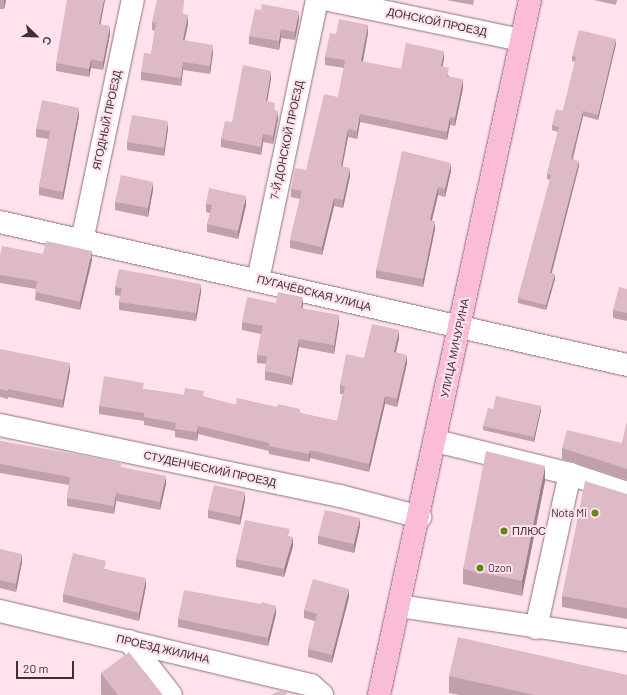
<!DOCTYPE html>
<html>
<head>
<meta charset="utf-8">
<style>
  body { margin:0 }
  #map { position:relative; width:627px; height:695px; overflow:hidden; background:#ffe2ed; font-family:Barlow,sans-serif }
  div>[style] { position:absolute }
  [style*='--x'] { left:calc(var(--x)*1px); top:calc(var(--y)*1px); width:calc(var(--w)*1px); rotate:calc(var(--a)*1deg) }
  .roads { filter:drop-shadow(0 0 1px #90707d) drop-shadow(0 0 1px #90707d) }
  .minor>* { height:22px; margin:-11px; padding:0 11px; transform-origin:11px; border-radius:11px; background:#fff }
  .major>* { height:22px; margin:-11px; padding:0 11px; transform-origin:11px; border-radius:11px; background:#fbbcd7 }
  .wall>* { inset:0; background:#bfa0ac }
  .shaded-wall>* { inset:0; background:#9b828c }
  .building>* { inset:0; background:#debac8 }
  .dots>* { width:11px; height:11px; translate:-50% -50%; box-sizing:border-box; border:2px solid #ffe2ed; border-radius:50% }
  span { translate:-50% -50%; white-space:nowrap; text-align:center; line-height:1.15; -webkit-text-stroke:4px #ffe2ed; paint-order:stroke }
  .street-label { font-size:11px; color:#3e3036 }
  .poi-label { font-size:11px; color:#3e3036 }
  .right { translate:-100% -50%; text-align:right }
  .left { translate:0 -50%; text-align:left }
  .north { position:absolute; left:16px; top:16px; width:40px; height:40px; -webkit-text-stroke:3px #ffe2ed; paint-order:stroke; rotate:113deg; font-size:11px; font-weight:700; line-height:16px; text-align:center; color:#3e3036 }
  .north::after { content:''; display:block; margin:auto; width:14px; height:18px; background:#3e3036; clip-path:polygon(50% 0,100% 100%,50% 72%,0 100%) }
  .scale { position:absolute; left:16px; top:661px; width:58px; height:18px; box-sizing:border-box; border:2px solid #3e3036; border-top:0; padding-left:5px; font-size:12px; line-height:14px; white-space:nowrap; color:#3e3036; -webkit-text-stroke:3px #ffe2ed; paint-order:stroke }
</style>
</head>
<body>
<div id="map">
  <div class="roads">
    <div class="minor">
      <i style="--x:329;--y:0;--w:196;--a:11.8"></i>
      <i style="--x:0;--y:222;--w:643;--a:12.85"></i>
      <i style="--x:82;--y:241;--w:246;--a:-78.1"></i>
      <i style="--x:258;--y:280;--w:286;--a:-78.1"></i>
      <i style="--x:0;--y:425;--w:347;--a:11.8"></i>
      <i style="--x:340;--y:496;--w:83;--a:14.7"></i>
      <i style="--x:436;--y:441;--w:138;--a:13.8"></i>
      <i style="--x:570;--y:474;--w:60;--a:18.4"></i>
      <i style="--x:399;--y:606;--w:231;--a:8.5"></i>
      <i style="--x:0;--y:611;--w:320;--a:13.4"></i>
      <i style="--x:311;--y:685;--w:15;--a:42"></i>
      <i style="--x:536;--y:628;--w:158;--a:-77.6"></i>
      <i style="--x:129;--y:641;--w:68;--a:52.1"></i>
    </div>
    <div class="major">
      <i style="--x:379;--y:695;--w:711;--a:-77.74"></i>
    </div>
  </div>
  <div class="wall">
    <i style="clip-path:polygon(0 0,6px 0,4px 9px,0 9px)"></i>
    <i style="clip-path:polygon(105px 0,100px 24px,110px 34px,103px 70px,91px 68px,89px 77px,56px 71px,56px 63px)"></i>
    <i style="clip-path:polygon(446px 0,474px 0,473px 5px)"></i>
    <i style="clip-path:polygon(594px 0,617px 0,616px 5px)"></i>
    <i style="clip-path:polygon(183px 14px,188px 24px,184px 40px,213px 53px,210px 74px,183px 70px,181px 86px,141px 80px,141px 72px,151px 54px,155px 31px,152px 30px,152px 22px)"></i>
    <i style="clip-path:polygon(299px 19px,295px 40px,281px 38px,279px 50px,249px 44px,249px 36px)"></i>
    <i style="clip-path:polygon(368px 33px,363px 62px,401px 69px,444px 59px,442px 66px,449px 76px,463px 88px,455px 126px,450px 125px,447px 140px,360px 122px,357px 139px,348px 137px,342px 166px,350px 176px,343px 208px,334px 206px,322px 255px,290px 248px,290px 240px,300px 199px,291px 197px,291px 189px,306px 170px,338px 97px,344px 68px,325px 65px,325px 57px,336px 34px)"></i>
    <i style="clip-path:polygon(616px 44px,598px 120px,583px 116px,573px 159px,579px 166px,552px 273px,555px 279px,546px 310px,518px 303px,518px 298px,550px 180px,547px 179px,547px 174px,558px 132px,552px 130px,552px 125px,563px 111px,575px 62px,572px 61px,572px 56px)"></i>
    <i style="clip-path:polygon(271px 79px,267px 101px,275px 110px,278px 119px,273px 144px,263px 142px,261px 155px,221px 147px,221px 139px,232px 122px)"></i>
    <i style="clip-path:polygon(79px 116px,63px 200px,39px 195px,39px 187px,48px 139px,36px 137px,36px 129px)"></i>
    <i style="clip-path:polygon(168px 129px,164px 156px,127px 150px,127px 142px)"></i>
    <i style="clip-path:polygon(451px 171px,445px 197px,438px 195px,432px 220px,435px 229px,423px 287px,376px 278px,376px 270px)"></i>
    <i style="clip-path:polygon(153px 190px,148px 217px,115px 210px,115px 202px)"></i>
    <i style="clip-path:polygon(206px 204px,246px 205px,238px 239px,207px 232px,207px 224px,210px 213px,206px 212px)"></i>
    <i style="clip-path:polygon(0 255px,92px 260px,80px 310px,35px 300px,36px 289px,0 283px)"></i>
    <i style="clip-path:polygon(115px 287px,201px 292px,196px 321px,119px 310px,119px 302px,120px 296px,115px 295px)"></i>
    <i style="clip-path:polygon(627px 289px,627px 321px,613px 318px,613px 310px)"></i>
    <i style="clip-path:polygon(276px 303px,303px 305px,302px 308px,339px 323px,334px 354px,299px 347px,292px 385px,265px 380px,265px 371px,266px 364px,257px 363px,257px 355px,261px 334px,242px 330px,242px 322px)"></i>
    <i style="clip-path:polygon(399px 338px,396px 352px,407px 363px,397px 407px,385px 404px,369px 472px,310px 458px,309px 462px,269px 454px,269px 451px,198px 434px,197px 441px,175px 437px,175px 431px,144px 425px,144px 421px,99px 414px,99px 406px,144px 389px,184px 395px,204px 397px,236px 405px,300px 413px,337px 421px,343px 394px,340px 394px,340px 385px,364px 358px)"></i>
    <i style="clip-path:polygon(0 349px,70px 371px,63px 408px,8px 397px,8px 399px,0 397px)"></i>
    <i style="clip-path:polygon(493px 409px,541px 410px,534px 442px,483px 430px,483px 426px)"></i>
    <i style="clip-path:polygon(627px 422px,627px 480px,562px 459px,562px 448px,622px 443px)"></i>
    <i style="clip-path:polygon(0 441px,122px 467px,166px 484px,160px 510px,116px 501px,114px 514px,67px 506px,67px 498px,69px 485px,0 473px)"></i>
    <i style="clip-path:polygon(545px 481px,522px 596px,463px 584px,463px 569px)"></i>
    <i style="clip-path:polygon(627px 494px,627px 619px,562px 607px,562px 596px)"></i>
    <i style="clip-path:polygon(245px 500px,240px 525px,208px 518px,208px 510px)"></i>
    <i style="clip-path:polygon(360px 526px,354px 553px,318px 544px,318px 536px)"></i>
    <i style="clip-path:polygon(293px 546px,284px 577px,236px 567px,236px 559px)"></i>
    <i style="clip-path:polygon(0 549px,22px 562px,16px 592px,0 588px)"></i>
    <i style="clip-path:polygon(106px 569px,146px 586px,139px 621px,63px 602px,63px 594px)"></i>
    <i style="clip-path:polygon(349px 597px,332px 663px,308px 657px,308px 649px,315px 621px,304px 618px,304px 610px)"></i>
    <i style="clip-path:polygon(276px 614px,268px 646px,178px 627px,178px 619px)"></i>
    <i style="clip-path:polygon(101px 673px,163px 695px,102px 695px,101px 694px)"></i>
    <i style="clip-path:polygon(449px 676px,627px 695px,460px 695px,449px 693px)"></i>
  </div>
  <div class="shaded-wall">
    <i style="clip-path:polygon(4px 0,6px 0,4px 9px)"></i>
    <i style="clip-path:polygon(104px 0,105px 0,99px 32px,99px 24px)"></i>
    <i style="clip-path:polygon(299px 11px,299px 19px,295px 40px,295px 32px)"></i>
    <i style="clip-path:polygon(188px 15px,188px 24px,183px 48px,183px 40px)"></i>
    <i style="clip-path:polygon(368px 25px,368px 33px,361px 70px,361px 61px)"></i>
    <i style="clip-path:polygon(110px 26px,110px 34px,103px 70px,103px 62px)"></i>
    <i style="clip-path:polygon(281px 29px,281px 38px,279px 50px,279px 41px)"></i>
    <i style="clip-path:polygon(616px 39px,616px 44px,598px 120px,598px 115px)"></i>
    <i style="clip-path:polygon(213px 45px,213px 53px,210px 74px,210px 66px)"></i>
    <i style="clip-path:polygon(444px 51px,444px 59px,441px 74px,441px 66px)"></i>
    <i style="clip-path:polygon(91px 59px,91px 68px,89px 77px,89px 69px)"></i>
    <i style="clip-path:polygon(183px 62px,183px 70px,181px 86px,181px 78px)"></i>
    <i style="clip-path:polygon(271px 71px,271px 79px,266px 109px,266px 101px)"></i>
    <i style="clip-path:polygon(463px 79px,463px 88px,455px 126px,455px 118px)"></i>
    <i style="clip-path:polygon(79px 108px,79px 116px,63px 200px,63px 192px)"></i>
    <i style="clip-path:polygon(278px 111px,278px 119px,273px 144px,273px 136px)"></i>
    <i style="clip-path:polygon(583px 111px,583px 116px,571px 163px,571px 159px)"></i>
    <i style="clip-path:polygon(360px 114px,360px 122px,357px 139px,357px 131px)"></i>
    <i style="clip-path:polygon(450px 117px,450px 125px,447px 140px,447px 132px)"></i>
    <i style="clip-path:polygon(168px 121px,168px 129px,164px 156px,164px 148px)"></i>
    <i style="clip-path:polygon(348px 129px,348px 137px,341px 174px,341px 166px)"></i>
    <i style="clip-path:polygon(263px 134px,263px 142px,261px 155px,261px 147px)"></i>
    <i style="clip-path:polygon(579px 161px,579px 166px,550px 278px,550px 273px)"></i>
    <i style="clip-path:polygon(451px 163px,451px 171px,445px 197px,445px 189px)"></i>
    <i style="clip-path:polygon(350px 168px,350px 176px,343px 208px,343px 200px)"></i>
    <i style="clip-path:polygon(153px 182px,153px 190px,148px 217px,148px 208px)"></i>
    <i style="clip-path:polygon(438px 187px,438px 195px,430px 228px,430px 220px)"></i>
    <i style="clip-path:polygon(246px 196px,246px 205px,238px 239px,238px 231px)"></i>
    <i style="clip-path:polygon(334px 198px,334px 206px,322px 255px,322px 247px)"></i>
    <i style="clip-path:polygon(435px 221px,435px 229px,423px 287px,423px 279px)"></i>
    <i style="clip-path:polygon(92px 251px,92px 260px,80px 310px,80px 302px)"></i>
    <i style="clip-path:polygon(555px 274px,555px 279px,546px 310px,546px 305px)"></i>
    <i style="clip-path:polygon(201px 284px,201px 292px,196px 321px,196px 313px)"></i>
    <i style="clip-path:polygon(303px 297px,303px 305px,301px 316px,301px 308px)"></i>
    <i style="clip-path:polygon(339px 315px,339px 323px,334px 354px,334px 345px)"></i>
    <i style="clip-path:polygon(399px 330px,399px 338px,394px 360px,394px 352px)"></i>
    <i style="clip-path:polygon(299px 339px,299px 347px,292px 385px,292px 377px)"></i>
    <i style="clip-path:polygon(407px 355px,407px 363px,397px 407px,397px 399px)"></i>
    <i style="clip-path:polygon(70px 363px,70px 371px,63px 408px,63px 400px)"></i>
    <i style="clip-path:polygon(385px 396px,385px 404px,369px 472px,369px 464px)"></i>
    <i style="clip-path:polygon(541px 406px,541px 410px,534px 442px,534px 437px)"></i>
    <i style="clip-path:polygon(198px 426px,198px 434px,197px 441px,197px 432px)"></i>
    <i style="clip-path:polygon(310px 450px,310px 458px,309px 462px,309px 454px)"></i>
    <i style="clip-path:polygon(545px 466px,545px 481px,522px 596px,522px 581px)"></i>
    <i style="clip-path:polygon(166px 476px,166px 484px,160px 510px,160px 502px)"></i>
    <i style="clip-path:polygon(245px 492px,245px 500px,240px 525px,240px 517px)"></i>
    <i style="clip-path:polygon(116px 493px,116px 501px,114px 514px,114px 506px)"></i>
    <i style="clip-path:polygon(360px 518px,360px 526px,354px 553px,354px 544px)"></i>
    <i style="clip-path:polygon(293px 537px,293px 546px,284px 577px,284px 569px)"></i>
    <i style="clip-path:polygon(22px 554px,22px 562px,16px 592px,16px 584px)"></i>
    <i style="clip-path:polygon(146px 578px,146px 586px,139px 621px,139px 613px)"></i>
    <i style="clip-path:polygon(349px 589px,349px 597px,332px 663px,332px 655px)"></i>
    <i style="clip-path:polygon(276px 606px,276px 614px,268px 646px,268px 638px)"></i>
  </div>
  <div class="building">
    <i style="clip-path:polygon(67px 0,104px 0,99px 24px,110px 26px,103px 62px,91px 59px,89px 69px,56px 63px)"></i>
    <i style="clip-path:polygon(157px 0,184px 0,183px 14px,188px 15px,183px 40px,213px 45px,210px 66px,183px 62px,181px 78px,141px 72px,144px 53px,151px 54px,156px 23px,152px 22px)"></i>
    <i style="clip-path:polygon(262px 4px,299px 11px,295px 32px,281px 29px,279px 41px,249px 36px,255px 9px,261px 10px)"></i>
    <i style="clip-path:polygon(339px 19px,368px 25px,361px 61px,401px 69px,406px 43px,444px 51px,441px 66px,449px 68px,447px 76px,463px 79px,455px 118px,450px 117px,447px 132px,360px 114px,357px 131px,348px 129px,341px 166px,350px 168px,343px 200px,334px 198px,322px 247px,290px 240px,302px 191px,291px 189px,295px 168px,306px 170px,324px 94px,338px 97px,345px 60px,325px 57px,330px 33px,336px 34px)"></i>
    <i style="clip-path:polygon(579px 30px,616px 39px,598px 115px,583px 111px,571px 159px,579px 161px,550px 273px,555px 274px,546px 305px,518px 298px,551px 175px,547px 174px,559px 127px,552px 125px,556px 109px,563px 111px,576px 57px,572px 56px)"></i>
    <i style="clip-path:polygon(243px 65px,271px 71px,266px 101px,275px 103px,274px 110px,278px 111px,273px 136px,263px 134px,261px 147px,221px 139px,225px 121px,232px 122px)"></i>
    <i style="clip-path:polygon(42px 100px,79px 108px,63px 192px,39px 187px,50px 131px,36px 129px)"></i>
    <i style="clip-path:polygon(132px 115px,168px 121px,164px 148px,127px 142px)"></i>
    <i style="clip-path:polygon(402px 151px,451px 163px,445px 189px,438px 187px,430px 220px,435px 221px,423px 279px,376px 270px)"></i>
    <i style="clip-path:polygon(121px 175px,153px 182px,148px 208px,115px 202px)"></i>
    <i style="clip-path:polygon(209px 188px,246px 196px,238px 231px,207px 224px,212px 205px,206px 204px)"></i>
    <i style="clip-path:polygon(46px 241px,92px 251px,80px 302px,35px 292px,37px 281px,0 275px,0 255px,2px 246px,43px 254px)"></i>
    <i style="clip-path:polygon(119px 269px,201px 284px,196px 313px,119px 302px,122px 288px,115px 287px)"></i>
    <i style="clip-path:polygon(619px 287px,627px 289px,627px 313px,613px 310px)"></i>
    <i style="clip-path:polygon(278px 292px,303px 297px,301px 308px,339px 315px,334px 345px,299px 339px,292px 377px,265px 371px,267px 356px,257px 355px,263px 326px,242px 322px,247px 297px,276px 303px)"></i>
    <i style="clip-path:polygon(372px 324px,399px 330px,394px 352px,407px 355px,397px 399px,385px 396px,369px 464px,310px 450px,309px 454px,269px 446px,269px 443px,198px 426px,197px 432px,175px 429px,176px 423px,144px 417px,144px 413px,99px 406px,104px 376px,144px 383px,143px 389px,184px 395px,185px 388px,204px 391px,203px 396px,236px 405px,237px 398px,277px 407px,278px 404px,300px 409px,300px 413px,337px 421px,345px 387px,340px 385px,346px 354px,364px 358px)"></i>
    <i style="clip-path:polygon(0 349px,70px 363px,63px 400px,8px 389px,8px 391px,0 389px)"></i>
    <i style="clip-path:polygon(496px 396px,541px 406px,534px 437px,483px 426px,488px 408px,493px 409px)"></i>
    <i style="clip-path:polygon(627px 422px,627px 469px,562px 448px,567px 430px,622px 443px)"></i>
    <i style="clip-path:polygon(0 441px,122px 462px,121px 467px,166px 476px,160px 502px,116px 493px,114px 506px,67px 498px,70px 477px,0 464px)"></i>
    <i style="clip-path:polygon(486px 451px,545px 466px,522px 581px,463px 569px)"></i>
    <i style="clip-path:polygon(585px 481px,627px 494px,627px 608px,562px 596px)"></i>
    <i style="clip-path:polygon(214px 485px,245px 492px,240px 517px,208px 510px)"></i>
    <i style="clip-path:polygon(325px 510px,360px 518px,354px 544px,318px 536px)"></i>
    <i style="clip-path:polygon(245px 520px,290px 529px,288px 536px,293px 537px,284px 569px,236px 559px)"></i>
    <i style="clip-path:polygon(0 549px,22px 554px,16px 584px,0 580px)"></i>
    <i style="clip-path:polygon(73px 553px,106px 561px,104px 569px,146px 578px,139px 613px,63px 594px)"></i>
    <i style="clip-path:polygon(313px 579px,349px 589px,332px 655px,308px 649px,317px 614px,304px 610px)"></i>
    <i style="clip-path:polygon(184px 590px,261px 604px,262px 602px,276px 606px,268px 638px,178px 619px)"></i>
    <i style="clip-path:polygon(458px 637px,627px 675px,627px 695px,535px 695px,449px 676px)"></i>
    <i style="clip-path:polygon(129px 652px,163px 695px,118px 695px,101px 673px)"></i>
    <i style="clip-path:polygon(284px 689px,287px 695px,270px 695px)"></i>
  </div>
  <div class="dots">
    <i style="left:595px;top:513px;background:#638912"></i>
    <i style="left:504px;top:531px;background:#638912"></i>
    <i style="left:480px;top:568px;background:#638912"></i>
  </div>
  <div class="street-label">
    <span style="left:437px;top:22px;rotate:12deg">ДОНСКОЙ ПРОЕЗД</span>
    <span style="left:107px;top:120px;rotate:-78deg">ЯГОДНЫЙ ПРОЕЗД</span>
    <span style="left:287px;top:140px;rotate:-78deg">7-Й ДОНСКОЙ ПРОЕЗД</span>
    <span style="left:314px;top:293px;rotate:14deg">ПУГАЧЁВСКАЯ УЛИЦА</span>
    <span style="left:455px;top:348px;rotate:-78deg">УЛИЦА МИЧУРИНА</span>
    <span style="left:210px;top:469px;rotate:12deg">СТУДЕНЧЕСКИЙ ПРОЕЗД</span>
    <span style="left:163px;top:649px;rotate:13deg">ПРОЕЗД ЖИЛИНА</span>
  </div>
  <div class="poi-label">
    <span class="right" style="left:587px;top:513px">Nota Mi</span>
    <span class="left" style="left:512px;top:531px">ПЛЮС</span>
    <span class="left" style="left:488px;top:568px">Ozon</span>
  </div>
  <div class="north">С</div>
  <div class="scale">20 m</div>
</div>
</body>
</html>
